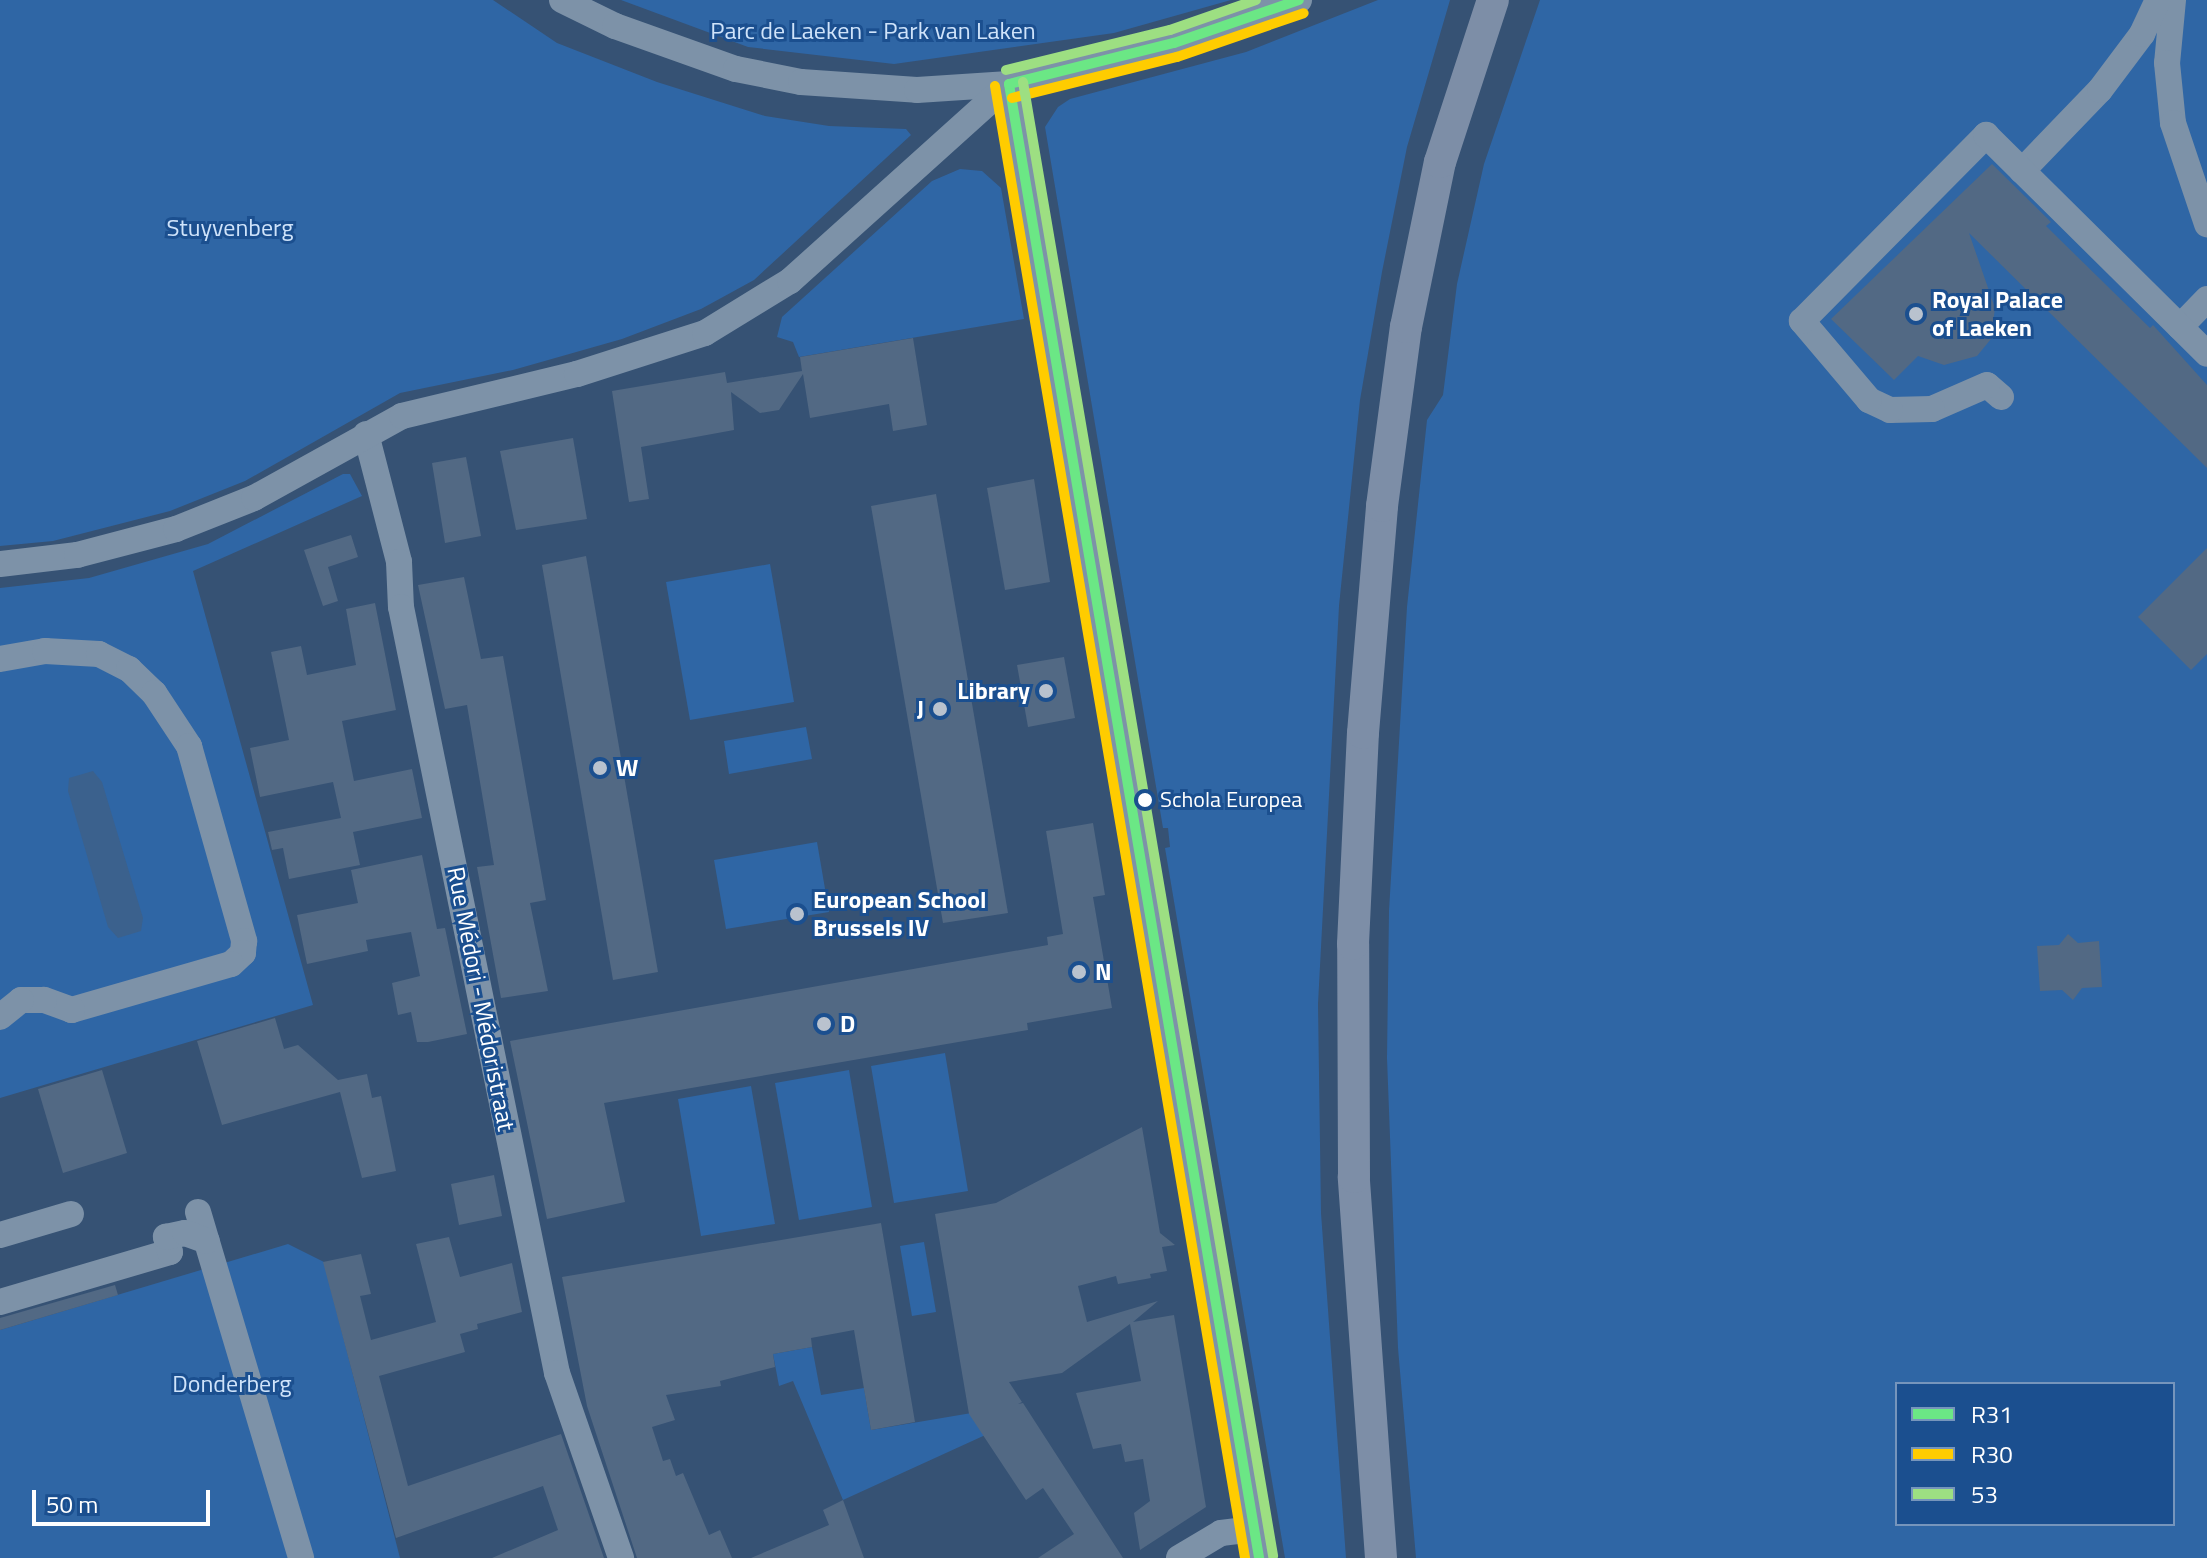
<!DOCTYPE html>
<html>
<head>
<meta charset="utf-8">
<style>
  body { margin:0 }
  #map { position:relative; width:2207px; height:1558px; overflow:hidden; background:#365274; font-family:"Titillium Web",sans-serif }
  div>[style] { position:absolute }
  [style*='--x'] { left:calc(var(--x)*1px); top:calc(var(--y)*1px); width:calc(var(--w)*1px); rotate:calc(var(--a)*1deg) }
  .green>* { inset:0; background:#2f66a5 }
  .water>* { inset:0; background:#3b618d }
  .building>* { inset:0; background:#526984 }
  .minor>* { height:26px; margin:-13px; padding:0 13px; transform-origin:13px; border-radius:13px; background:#7d92a8 }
  .major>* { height:32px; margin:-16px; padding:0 16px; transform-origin:16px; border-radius:16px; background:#7d8ea7 }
  .bus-1>* { height:10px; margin:-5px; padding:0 5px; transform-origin:5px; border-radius:5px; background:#6be785 }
  .bus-2>* { height:10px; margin:-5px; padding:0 5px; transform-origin:5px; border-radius:5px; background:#fc0 }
  .bus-3>* { height:10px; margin:-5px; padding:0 5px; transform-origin:5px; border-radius:5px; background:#9ddf82 }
  .dots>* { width:22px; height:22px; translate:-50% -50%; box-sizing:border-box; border:4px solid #1b4f8f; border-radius:50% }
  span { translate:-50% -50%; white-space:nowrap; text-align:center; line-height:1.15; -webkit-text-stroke:6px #1b4f8f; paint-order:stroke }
  .bus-label { font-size:22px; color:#fff }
  .left { translate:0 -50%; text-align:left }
  .park-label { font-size:24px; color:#cfe3fa }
  .poi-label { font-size:24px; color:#fff; font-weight:700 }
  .right { translate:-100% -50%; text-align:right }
  .street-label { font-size:24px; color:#fff }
  .legend { position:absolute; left:1895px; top:1382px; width:280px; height:144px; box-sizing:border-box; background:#1b4f8f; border:2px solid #7695bc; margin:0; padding:10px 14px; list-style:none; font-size:24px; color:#fff }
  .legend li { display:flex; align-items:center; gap:16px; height:40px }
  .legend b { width:40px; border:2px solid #7695bc }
  .scale { position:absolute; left:32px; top:1490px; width:178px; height:36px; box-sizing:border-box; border:4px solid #fff; border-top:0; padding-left:10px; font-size:24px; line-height:28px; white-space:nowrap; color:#fff; -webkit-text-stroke:6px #1b4f8f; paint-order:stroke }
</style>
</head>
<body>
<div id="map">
  <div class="green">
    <i style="clip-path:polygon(0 0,493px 0,557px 43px,657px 82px,765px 116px,829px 126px,906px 129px,911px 135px,754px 280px,701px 309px,622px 339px,513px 370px,400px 393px,245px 481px,170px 511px,53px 541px,0 546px)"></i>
    <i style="clip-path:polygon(621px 0,1231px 0,1114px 33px,894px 64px,748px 47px)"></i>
    <i style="clip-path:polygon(1378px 0,1450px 0,1407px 147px,1382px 272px,1360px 400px,1339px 606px,1318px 1004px,1321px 1213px,1346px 1558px,1285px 1558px,1165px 848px,1170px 847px,1168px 828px,1163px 828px,1045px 127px,1058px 107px,1070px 99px,1246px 52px)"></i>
    <i style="clip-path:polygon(evenodd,1540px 0,2207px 0,2207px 1558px,1416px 1558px,1398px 1348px,1387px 1058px,1389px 911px,1407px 607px,1427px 420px,1443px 395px,1457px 284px,1484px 164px,1540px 0,1897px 1384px,2173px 1384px,2173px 1524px,1897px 1524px,1897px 1384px)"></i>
    <i style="clip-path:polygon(960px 169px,982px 171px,1001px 188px,1024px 319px,799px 357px,793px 342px,777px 337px,782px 317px,932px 181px)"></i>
    <i style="clip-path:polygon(343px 474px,350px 474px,362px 496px,193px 571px,313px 1005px,0 1098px,0 588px,89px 578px,208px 544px)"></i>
    <i style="clip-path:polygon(770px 564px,794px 702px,690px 720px,666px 582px)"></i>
    <i style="clip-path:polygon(806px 727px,812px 759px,729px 774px,724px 741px)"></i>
    <i style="clip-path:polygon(817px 842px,829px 912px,726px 929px,714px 860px)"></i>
    <i style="clip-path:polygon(945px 1053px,968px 1191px,894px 1203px,871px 1066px)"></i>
    <i style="clip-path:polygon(849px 1070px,872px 1207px,799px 1220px,775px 1083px)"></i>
    <i style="clip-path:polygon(751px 1086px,775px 1224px,701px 1236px,678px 1099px)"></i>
    <i style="clip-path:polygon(924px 1242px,936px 1312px,912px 1316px,900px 1246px)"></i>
    <i style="clip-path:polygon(288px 1244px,324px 1262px,400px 1558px,0 1558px,0 1330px)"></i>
    <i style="clip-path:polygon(812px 1347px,821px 1395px,864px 1388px,871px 1430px,1013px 1406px,1016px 1421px,843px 1500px,793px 1381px,779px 1386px,773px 1354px)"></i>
  </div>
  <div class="water">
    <i style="clip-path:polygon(93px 771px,102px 782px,143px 918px,141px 931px,118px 938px,108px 927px,68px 791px,69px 778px)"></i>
  </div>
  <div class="building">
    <i style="clip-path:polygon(1992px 164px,2051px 222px,2046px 226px,2150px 328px,2153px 325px,2207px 385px,2207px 468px,1969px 233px,1995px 308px,1991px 339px,1977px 356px,1944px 365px,1918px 356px,1894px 380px,1831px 319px)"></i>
    <i style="clip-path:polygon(913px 338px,927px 425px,893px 431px,889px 404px,810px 418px,803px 374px,779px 410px,760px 413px,731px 392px,734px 430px,641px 447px,649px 499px,629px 502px,612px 391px,725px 372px,727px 383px,802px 371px,800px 357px)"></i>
    <i style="clip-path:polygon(573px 438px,587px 519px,516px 530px,500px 451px)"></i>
    <i style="clip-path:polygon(466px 457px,481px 536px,445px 543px,432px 463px)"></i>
    <i style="clip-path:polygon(1034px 479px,1050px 582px,1005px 590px,987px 488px)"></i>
    <i style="clip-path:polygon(936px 494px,1008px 913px,943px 923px,871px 506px)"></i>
    <i style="clip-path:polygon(351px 535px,358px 557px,328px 567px,338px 601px,323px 606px,304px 550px)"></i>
    <i style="clip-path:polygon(2207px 548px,2207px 654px,2191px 670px,2138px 617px)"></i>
    <i style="clip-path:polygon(586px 556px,658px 972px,613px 980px,542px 565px)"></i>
    <i style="clip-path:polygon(464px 577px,481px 659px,503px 656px,546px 900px,530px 903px,548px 991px,501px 998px,477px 867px,494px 865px,467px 705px,445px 709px,418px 585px)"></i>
    <i style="clip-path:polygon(375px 603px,396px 710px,342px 721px,354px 781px,412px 769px,422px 818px,353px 832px,360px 865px,289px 879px,283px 848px,272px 850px,268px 832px,341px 818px,333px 782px,260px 797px,250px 748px,289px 740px,271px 652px,301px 646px,307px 675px,356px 665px,346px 609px)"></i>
    <i style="clip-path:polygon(1064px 657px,1075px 718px,1028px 727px,1017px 665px)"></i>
    <i style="clip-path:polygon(1093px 823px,1105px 895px,1093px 897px,1112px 1008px,1027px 1023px,1028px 1030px,604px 1103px,625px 1202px,547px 1219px,510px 1041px,1048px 945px,1047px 937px,1063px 934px,1046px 831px)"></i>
    <i style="clip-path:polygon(422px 855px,437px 929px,445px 928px,467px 1034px,428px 1042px,417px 1042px,411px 1012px,398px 1015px,392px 983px,420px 976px,411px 932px,366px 940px,368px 951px,307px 964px,297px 915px,358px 903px,351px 870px)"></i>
    <i style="clip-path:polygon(2068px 934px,2078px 943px,2099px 941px,2102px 987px,2082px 988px,2073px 1000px,2062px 990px,2040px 991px,2037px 946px,2059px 945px)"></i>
    <i style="clip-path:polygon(275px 1018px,284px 1049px,298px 1045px,338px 1080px,367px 1074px,372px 1098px,381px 1096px,396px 1171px,362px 1178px,340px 1092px,222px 1125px,197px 1041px)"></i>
    <i style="clip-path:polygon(102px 1070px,127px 1153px,63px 1173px,38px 1089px)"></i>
    <i style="clip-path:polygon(1142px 1127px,1160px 1233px,1175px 1245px,1162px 1247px,1167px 1271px,1150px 1274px,1151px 1278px,1118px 1284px,1116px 1276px,1078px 1286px,1087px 1322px,1158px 1301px,1133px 1322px,1174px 1315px,1206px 1507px,1140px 1550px,1134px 1513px,1150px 1501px,1143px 1459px,1125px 1462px,1121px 1444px,1093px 1449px,1076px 1393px,1141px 1381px,1130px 1324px,1062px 1373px,1009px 1382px,1022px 1402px,1018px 1404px,1023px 1403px,1123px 1558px,1038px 1558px,1074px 1534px,1043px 1488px,1026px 1500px,969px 1414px,935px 1214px,996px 1203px)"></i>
    <i style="clip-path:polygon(494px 1175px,502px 1216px,459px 1225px,451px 1184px)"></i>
    <i style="clip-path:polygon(881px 1223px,915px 1422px,871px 1430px,854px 1330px,811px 1338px,812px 1347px,773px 1354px,775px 1367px,720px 1381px,721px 1386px,666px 1395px,675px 1420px,652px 1427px,663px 1461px,670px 1459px,676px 1476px,683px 1473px,709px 1535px,720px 1530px,732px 1558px,637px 1558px,587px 1406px,562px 1277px)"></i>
    <i style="clip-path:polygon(449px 1237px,460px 1277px,512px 1263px,522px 1312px,477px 1324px,478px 1329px,460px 1334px,465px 1352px,379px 1376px,408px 1486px,561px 1434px,604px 1558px,492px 1558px,558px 1530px,543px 1486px,396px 1538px,323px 1262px,361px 1254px,371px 1294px,360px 1296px,371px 1340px,436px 1322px,416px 1244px)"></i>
    <i style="clip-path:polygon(115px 1285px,118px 1295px,0 1330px,0 1318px)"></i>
    <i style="clip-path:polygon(843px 1500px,864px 1558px,751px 1558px,829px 1525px,823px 1510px)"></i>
  </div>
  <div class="minor">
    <i style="--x:562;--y:0;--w:59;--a:26.1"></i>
    <i style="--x:615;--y:26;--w:128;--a:19.6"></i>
    <i style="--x:736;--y:69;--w:66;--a:11.3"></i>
    <i style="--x:801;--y:82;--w:116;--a:3.9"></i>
    <i style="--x:917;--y:90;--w:92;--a:-3.7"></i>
    <i style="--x:1009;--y:84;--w:90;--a:-12.8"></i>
    <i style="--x:1097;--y:64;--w:212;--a:-17.6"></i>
    <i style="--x:2173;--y:0;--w:63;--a:95.4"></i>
    <i style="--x:2167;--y:63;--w:60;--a:84.3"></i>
    <i style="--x:2173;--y:123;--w:107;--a:71.4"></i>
    <i style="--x:1009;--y:84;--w:1495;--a:80.37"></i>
    <i style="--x:2022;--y:171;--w:112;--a:-46.1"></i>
    <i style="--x:2100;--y:90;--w:70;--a:-53.1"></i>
    <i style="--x:2142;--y:34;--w:38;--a:-65"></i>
    <i style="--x:2180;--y:327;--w:39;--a:-46"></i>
    <i style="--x:2001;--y:397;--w:18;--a:-139"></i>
    <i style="--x:1987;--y:385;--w:60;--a:156.4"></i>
    <i style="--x:1932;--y:409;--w:42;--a:178.6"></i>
    <i style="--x:1890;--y:410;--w:23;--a:-155"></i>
    <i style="--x:1869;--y:400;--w:104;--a:-130.3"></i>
    <i style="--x:1802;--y:321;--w:262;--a:-45.3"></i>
    <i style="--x:1986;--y:135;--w:311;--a:44.7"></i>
    <i style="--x:366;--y:434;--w:132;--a:75.5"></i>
    <i style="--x:399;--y:562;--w:45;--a:87.5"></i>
    <i style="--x:401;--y:607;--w:782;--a:78.49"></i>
    <i style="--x:557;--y:1373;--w:196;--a:70.9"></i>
    <i style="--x:0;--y:564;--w:78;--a:-6.7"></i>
    <i style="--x:77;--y:555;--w:102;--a:-14.7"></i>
    <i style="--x:176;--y:529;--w:84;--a:-21.7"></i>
    <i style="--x:254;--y:498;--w:169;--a:-29"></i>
    <i style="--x:402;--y:416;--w:180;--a:-13.5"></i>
    <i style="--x:577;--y:374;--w:134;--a:-17.8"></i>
    <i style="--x:705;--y:333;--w:100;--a:-31.5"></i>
    <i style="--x:790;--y:281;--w:295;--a:-42"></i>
    <i style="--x:0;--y:659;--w:46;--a:-10.1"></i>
    <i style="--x:45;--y:651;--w:54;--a:3.2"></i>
    <i style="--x:99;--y:654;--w:34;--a:27"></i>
    <i style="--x:129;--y:669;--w:35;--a:44"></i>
    <i style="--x:154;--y:693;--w:64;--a:56.6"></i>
    <i style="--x:189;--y:746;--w:203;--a:74.2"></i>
    <i style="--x:244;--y:941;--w:12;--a:95"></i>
    <i style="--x:243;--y:953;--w:16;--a:137"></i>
    <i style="--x:231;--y:964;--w:166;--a:163.9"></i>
    <i style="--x:72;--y:1010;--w:30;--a:-160"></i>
    <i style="--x:44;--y:1000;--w:23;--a:180"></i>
    <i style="--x:21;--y:1000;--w:27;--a:141"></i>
    <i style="--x:198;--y:1212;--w:361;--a:73.4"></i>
    <i style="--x:0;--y:1235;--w:74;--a:-16.5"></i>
    <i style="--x:0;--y:1302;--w:177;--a:-16.4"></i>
    <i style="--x:170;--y:1252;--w:16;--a:-105"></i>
    <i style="--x:166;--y:1237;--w:19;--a:-12"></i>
    <i style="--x:185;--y:1233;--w:23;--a:20"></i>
    <i style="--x:1179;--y:1558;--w:49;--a:-30.8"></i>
    <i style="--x:1221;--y:1533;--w:33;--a:-7"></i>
  </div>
  <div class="major">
    <i style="--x:1381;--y:1558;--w:382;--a:-94.1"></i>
    <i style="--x:1354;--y:1177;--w:233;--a:-90.2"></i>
    <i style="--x:1353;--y:944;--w:211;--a:-87.3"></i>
    <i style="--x:1363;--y:733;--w:228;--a:-85.2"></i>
    <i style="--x:1382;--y:506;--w:181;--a:-82.4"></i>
    <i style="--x:1406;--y:327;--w:168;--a:-78.4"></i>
    <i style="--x:1440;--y:162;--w:170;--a:-71.9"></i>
  </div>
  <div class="bus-1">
    <i style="--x:1009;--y:84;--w:1495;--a:80.37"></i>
    <i style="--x:1009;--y:84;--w:170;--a:-14"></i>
    <i style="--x:1174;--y:43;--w:132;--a:-19"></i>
  </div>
  <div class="bus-2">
    <i style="--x:995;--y:86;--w:1493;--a:80.36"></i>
    <i style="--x:1012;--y:98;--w:170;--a:-14"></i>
    <i style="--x:1177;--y:57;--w:134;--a:-19.1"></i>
  </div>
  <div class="bus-3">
    <i style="--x:1006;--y:70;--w:169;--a:-13.7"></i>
    <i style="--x:1170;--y:30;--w:91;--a:-19.2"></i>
    <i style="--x:1023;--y:82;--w:1495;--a:80.37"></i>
  </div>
  <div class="dots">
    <i style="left:1916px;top:314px;background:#b9c2ce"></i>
    <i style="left:1046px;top:691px;background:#b9c2ce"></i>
    <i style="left:940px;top:709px;background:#b9c2ce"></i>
    <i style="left:600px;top:768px;background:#b9c2ce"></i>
    <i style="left:1145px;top:800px;background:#fff"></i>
    <i style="left:797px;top:914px;background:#b9c2ce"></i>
    <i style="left:1079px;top:972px;background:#b9c2ce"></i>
    <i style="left:824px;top:1024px;background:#b9c2ce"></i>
  </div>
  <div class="bus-label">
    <span class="left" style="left:1160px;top:800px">Schola Europea</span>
  </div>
  <div class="park-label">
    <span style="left:873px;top:31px">Parc de Laeken - Park van Laken</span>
    <span style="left:230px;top:228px">Stuyvenberg</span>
    <span style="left:232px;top:1384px">Donderberg</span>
  </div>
  <div class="poi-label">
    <span class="left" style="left:1932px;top:314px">Royal Palace<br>of Laeken</span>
    <span class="right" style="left:1030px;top:691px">Library</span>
    <span class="right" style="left:924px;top:709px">J</span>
    <span class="left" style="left:616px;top:768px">W</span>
    <span class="left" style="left:813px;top:914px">European School<br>Brussels IV</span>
    <span class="left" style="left:1095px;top:972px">N</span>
    <span class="left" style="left:840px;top:1024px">D</span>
  </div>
  <div class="street-label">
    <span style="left:481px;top:999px;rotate:79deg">Rue Médori - Médoristraat</span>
  </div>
  <ul class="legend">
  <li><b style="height:10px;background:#6be785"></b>R31</li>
  <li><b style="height:10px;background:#fc0"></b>R30</li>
  <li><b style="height:10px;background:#9ddf82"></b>53</li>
  </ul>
  <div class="scale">50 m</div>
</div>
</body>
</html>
